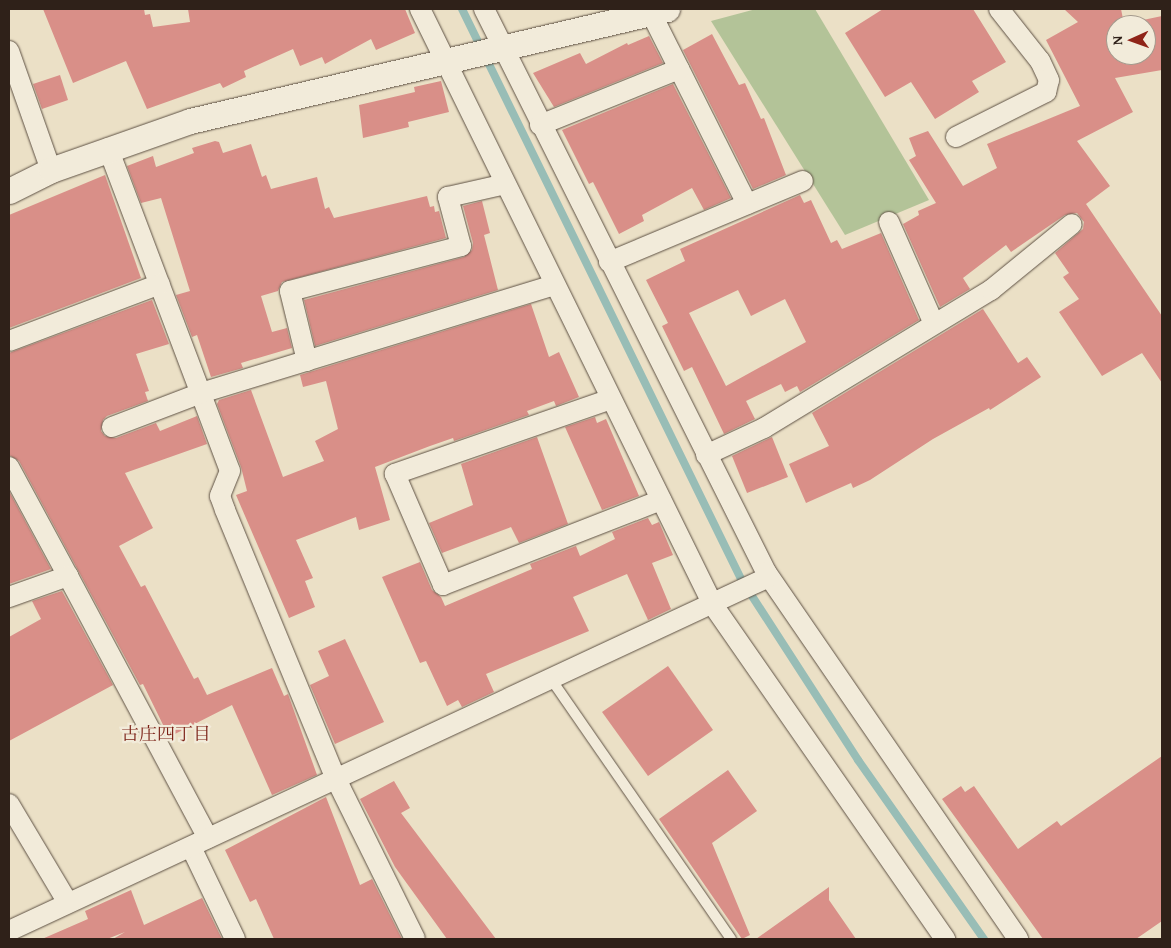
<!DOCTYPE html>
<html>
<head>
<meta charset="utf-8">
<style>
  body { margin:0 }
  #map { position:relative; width:1171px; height:948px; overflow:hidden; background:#ebe0c6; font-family:"Gentium Book Plus","Noto Serif JP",serif }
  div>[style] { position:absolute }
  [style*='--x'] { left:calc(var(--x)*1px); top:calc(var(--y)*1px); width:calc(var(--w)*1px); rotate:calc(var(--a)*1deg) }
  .green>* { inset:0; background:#b3c398 }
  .stream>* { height:8px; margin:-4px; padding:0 4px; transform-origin:4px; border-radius:4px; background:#98bdb6 }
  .building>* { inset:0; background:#d98f88 }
  .roads { filter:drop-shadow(0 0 1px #5e5144) drop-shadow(0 0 1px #5e5144) }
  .service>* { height:10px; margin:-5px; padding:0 5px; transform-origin:5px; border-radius:5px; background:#f2ebda }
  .minor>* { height:20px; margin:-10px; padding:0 10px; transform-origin:10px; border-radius:10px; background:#f2ebda }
  .tertiary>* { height:25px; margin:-12.5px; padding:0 12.5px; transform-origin:12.5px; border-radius:12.5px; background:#f2ebda }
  span { translate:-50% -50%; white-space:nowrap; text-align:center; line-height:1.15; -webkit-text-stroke:4.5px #f2ebda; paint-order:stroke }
  .neighbourhood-label { font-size:18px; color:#7a1f14 }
  .frame { position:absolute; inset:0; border:10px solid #2f2119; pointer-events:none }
  .north { position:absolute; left:1106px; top:15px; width:50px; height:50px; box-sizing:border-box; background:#f2ebda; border:1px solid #a49a8d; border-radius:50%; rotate:268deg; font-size:14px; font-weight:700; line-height:20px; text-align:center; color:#2f2119 }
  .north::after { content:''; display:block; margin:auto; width:18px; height:22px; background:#8f2418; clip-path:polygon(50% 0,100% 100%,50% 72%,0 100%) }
</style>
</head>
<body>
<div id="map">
  <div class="green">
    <i style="clip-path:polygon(756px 9px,815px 9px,929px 200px,845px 235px,711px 21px)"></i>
  </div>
  <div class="stream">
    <i style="--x:462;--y:9;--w:635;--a:63.92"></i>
    <i style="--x:741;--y:579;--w:216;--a:57.1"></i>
    <i style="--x:858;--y:760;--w:219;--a:54.9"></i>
  </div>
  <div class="building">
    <i style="clip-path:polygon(43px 9px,144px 9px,145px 15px,150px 14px,153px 27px,190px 22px,188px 9px,405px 9px,415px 33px,376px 50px,371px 39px,325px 64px,322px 57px,300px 66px,293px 49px,244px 71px,246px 77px,223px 88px,220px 83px,147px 109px,126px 61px,73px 83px)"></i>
    <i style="clip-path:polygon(883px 9px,973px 9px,1006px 62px,972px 81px,979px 92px,935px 119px,911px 82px,885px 97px,845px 33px)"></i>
    <i style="clip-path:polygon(evenodd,1064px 9px,1121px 9px,1124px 24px,1162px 16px,1162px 70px,1115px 78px,1133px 112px,1077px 141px,1110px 186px,1086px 204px,1162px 316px,1162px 383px,1142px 353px,1102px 376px,1059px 312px,1079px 299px,1063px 277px,1069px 273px,1055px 253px,1083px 229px,1084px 222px,1077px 213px,1065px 215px,1011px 252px,1006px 245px,963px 278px,970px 289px,940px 307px,903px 224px,919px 215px,918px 211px,936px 203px,909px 160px,916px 156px,909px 138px,928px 131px,963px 186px,997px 168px,987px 144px,1080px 106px,1046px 40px,1078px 22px,1064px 9px,1116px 25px,1146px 25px,1146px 55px,1116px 55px,1116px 25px)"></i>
    <i style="clip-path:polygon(712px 34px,739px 85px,745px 83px,761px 119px,764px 118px,786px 175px,753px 189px,683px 50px)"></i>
    <i style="clip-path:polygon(649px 36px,663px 63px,554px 107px,533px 73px,580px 53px,586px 64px,627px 43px,628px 45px)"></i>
    <i style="clip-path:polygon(60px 75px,68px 100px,42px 109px,33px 84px)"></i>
    <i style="clip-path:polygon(441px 81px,449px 112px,408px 122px,409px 127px,363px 138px,359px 105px,415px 92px,414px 87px)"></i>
    <i style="clip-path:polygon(673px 84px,731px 198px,704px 210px,692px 188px,642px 215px,644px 221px,619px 234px,593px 182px,589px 184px,562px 130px)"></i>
    <i style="clip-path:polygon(215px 141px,219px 142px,223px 153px,251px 144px,262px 177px,266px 175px,271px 189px,317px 177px,325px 209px,329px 207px,334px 218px,427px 196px,430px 207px,434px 206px,435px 212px,439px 211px,446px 238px,282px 282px,278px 291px,261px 296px,272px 332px,287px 328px,292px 348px,241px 363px,243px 368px,211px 377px,197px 335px,192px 337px,176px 295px,190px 291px,161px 198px,141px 203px,127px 166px,153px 156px,156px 167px,194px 153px,192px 148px)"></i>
    <i style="clip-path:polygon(105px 175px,141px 278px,9px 328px,9px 215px)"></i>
    <i style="clip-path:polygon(evenodd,800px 195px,804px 203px,811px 200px,831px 243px,837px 240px,842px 249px,881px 233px,919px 320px,800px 392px,797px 386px,785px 392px,781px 384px,746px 401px,755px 419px,724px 434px,692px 367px,684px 371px,662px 326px,668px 323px,646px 280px,685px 261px,680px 249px,800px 195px,738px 290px,751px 316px,785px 299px,806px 342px,726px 386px,689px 313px,738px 290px)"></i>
    <i style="clip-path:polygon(482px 201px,490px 233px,484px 235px,498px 290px,315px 346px,304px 300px,464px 257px,472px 250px,473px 243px,463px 206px)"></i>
    <i style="clip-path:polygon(152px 300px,169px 344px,136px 354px,149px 391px,145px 392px,148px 401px,107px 416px,103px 420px,101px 431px,105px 436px,116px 438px,156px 423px,160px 431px,197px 416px,207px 444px,125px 473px,153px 528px,119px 546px,141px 587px,145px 585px,194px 679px,198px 677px,207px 695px,272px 668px,284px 696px,288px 694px,317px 775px,272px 795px,232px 705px,169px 737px,143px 684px,140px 685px,19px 461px,9px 455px,9px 353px)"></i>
    <i style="clip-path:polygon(531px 304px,549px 357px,559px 352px,579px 397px,556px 406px,554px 401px,527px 411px,529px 415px,454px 441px,453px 438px,430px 446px,375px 467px,390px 520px,359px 530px,356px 517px,296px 540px,313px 578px,305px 581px,315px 607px,289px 618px,236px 495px,247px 491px,241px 467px,217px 404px,219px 400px,251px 390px,283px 477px,324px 461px,315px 441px,338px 429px,326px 381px,303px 387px,300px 375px)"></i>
    <i style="clip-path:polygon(983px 309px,1018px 363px,1027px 357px,1041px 377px,990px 410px,989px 408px,933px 439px,870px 480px,853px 488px,851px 483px,806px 503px,789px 464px,829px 446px,812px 413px)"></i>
    <i style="clip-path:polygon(595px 417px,597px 423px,606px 419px,639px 496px,602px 510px,565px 427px)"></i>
    <i style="clip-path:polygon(537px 437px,568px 524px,519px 543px,511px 527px,442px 553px,429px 523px,473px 505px,461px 464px)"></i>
    <i style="clip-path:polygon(772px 437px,788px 477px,747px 493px,732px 456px)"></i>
    <i style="clip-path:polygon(9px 491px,51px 569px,9px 584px)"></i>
    <i style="clip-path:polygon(648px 518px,652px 525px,659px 522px,673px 555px,652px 563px,671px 609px,648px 620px,627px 574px,573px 597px,589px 631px,486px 674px,494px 692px,462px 707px,458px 700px,447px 706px,426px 661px,420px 663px,382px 577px,420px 562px,432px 590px,441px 597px,445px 606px,532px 569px,530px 564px,576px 546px,580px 556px,615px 539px,612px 532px)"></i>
    <i style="clip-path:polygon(62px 591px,113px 685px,9px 741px,9px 637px,41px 619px,32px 601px)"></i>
    <i style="clip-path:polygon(345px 639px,384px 722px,335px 744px,310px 685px,329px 676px,318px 651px)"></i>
    <i style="clip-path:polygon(668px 666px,713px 730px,648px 776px,602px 712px)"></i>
    <i style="clip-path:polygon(1162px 756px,1162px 921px,1136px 939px,1043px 939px,942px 799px,961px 786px,965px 792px,974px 786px,1018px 849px,1057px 821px,1061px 826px)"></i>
    <i style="clip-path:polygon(728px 770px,757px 811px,712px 843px,750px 935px,742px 939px,659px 819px)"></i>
    <i style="clip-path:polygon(394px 781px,410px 808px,401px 813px,496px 939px,447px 939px,395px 867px,360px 799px)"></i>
    <i style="clip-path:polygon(326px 797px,360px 885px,372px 879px,402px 939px,274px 939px,256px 899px,250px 902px,225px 850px)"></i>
    <i style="clip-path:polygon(829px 887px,829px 900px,856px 939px,756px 939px)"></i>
    <i style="clip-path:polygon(131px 890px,144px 925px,202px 898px,222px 939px,113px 939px,125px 932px,107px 939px,42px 939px,88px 919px,85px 911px)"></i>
  </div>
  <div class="roads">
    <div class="service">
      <i style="--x:551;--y:679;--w:316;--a:55.3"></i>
    </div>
    <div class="minor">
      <i style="--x:420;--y:9;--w:664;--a:63.82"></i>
      <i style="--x:713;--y:605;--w:407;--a:55.2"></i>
      <i style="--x:484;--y:9;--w:630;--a:63.39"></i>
      <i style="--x:766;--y:572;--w:445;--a:55.5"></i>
      <i style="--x:651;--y:13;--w:214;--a:63.3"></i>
      <i style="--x:9;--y:51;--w:126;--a:70.6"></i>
      <i style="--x:540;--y:125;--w:150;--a:-21.9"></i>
      <i style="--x:956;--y:137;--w:101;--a:-26.6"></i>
      <i style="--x:1046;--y:92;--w:12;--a:-76"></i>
      <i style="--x:1049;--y:80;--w:21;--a:-115"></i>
      <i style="--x:1040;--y:61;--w:66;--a:-128.3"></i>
      <i style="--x:108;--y:148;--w:345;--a:69.3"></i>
      <i style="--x:230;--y:471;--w:27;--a:112"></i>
      <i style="--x:220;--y:496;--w:15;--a:70"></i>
      <i style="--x:225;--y:510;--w:291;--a:67.6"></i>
      <i style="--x:336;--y:779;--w:178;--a:63.7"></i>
      <i style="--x:889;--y:222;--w:111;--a:66.2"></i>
      <i style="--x:609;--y:262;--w:210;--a:-22.7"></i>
      <i style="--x:9;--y:341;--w:161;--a:-20.7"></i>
      <i style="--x:307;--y:361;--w:72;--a:-103.7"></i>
      <i style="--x:290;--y:291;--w:177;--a:-14.7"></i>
      <i style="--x:461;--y:246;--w:51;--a:-104.9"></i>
      <i style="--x:448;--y:197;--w:58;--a:-12.8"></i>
      <i style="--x:611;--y:399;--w:229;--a:160.9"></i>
      <i style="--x:395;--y:474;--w:121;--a:66.6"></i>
      <i style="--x:443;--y:585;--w:234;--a:-21.3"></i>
      <i style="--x:112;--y:427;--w:95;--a:-20.9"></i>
      <i style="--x:201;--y:393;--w:369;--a:-17"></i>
      <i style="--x:706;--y:455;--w:64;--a:-25"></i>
      <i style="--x:764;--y:428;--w:266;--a:-31.3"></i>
      <i style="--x:991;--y:290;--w:104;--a:-39.2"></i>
      <i style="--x:9;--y:467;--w:124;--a:61.6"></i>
      <i style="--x:9;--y:597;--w:63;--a:-19.6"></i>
      <i style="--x:68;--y:576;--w:297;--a:61.9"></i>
      <i style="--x:9;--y:804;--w:115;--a:59.2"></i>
      <i style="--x:191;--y:847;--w:102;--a:64.4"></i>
      <i style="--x:9;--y:931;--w:838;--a:-24.98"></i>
    </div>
    <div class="tertiary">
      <i style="--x:9;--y:191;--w:47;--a:-26.6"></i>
      <i style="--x:51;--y:170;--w:147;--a:-19.4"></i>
      <i style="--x:190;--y:121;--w:490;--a:-13.2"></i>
    </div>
  </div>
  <div class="neighbourhood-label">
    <span style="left:166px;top:734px">古庄四丁目</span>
  </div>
  <div class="frame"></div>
  <div class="north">N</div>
</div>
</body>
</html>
